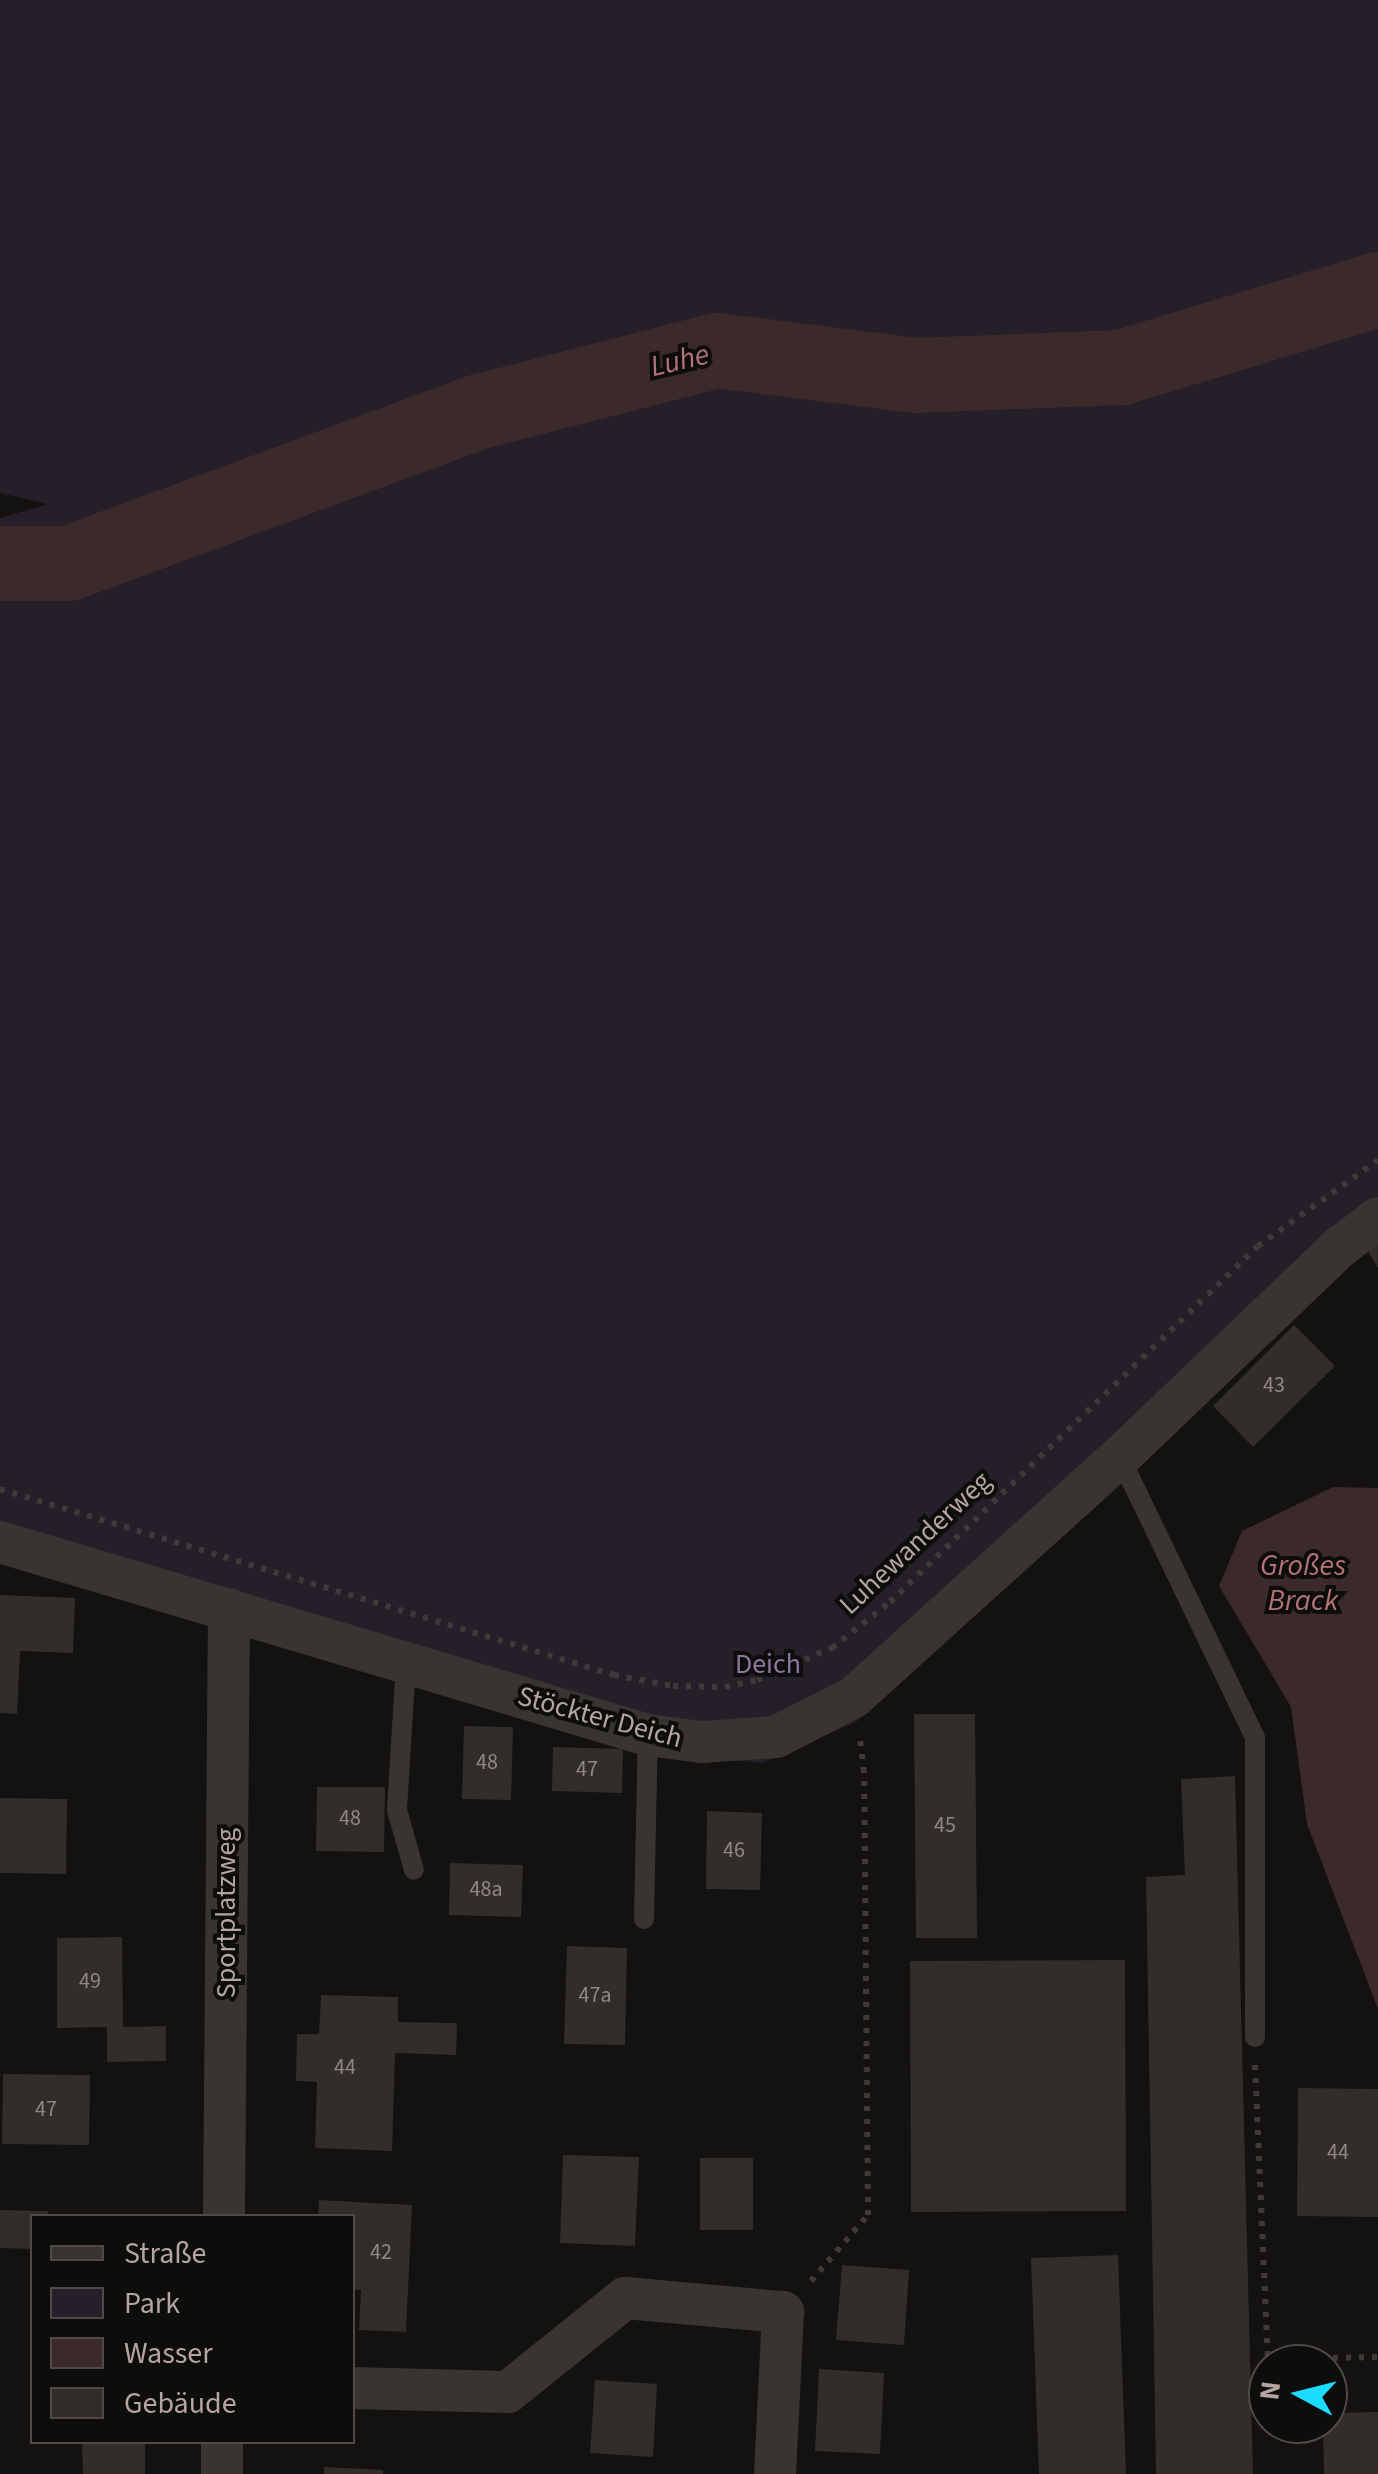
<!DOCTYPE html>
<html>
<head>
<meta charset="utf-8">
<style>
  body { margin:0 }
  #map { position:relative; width:1378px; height:2474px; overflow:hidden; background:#131211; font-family:"Source Sans 3",sans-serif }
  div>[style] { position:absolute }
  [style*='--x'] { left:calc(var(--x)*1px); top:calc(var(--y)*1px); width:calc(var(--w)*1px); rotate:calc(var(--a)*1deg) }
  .green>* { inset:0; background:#241f29 }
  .water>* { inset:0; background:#3c292a }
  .river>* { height:75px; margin:-37.5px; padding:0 37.5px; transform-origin:37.5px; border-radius:37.5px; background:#3c292a }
  .building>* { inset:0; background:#302d2b }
  .path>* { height:6px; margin-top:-3px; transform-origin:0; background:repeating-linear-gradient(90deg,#3f3937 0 5px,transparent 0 13px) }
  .lane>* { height:20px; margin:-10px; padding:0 10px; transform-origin:10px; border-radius:10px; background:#383431 }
  .street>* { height:42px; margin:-21px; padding:0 21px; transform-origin:21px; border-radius:21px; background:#383431 }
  span { translate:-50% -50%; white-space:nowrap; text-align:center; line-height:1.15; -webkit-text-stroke:8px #0d0d0c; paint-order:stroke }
  .number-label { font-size:22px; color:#948683 }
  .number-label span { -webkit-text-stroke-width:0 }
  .street-label { font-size:28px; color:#b5a4a0 }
  .park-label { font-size:28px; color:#8e75a2 }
  .water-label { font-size:30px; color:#b47376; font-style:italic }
  .legend { position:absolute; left:30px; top:2214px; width:325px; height:230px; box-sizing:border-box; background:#0d0d0c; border:2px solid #504947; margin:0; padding:12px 18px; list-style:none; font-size:30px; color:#b5a4a0 }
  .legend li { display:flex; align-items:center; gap:20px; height:50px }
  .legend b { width:50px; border:2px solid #504947 }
  .north { position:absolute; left:1248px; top:2344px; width:100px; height:100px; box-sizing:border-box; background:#0d0d0c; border:2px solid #504947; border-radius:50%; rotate:277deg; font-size:28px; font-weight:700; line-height:40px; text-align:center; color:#b5a4a0 }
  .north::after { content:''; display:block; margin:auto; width:35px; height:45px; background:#1cddff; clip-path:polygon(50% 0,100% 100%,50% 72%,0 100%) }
</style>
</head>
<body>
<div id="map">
  <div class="green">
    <i style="clip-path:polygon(0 0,1378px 0,1378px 1227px,1355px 1244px,856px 1722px,762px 1763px,676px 1754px,0 1558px,0 518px,48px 504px,0 493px)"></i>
  </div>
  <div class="water">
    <i style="clip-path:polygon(1333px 1487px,1378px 1488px,1378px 2009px,1307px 1824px,1291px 1707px,1219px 1586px,1242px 1531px)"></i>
  </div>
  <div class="river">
    <i style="--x:0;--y:563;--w:68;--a:0"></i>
    <i style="--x:68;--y:563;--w:438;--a:-20.3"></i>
    <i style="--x:479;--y:411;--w:246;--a:-14.4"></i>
    <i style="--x:717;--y:350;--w:200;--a:7.2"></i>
    <i style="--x:915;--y:375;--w:206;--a:-2.2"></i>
    <i style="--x:1121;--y:367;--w:269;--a:-16.9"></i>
  </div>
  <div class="building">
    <i style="clip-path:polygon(1378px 1233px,1378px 1268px,1363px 1243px)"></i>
    <i style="clip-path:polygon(1294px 1325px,1335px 1366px,1253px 1447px,1213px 1406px)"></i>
    <i style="clip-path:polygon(0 1595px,75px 1598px,73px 1653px,20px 1651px,17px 1714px,0 1713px)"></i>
    <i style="clip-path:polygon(914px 1714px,975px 1714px,977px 1938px,916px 1938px)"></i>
    <i style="clip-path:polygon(464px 1726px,513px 1727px,511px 1800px,462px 1799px)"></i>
    <i style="clip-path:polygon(553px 1747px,623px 1749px,622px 1793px,552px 1791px)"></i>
    <i style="clip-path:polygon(1235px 1776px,1253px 2474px,1156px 2474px,1146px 1877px,1185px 1875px,1181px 1779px)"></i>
    <i style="clip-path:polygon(317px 1787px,385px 1787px,384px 1852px,316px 1851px)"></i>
    <i style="clip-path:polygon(0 1798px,67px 1799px,66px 1874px,0 1873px)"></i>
    <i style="clip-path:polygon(707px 1811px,762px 1813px,760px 1890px,706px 1889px)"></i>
    <i style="clip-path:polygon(450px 1863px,523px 1865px,521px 1917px,449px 1915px)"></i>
    <i style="clip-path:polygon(122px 1937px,123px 2027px,166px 2026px,166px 2061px,107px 2062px,107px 2027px,57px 2028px,57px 1938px)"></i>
    <i style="clip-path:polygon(567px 1946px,627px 1948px,625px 2045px,564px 2044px)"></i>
    <i style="clip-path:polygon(1125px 1960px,1126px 2211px,911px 2212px,910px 1961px)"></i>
    <i style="clip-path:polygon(321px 1995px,398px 1997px,398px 2022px,457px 2023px,456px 2055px,395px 2053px,392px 2151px,315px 2148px,317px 2082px,296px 2081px,297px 2034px,319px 2034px)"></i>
    <i style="clip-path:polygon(3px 2074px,90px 2075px,89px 2145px,2px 2144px)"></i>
    <i style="clip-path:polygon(1298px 2088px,1378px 2089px,1378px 2217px,1297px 2216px)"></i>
    <i style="clip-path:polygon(563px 2155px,639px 2157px,635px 2246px,560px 2243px)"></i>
    <i style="clip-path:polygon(700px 2158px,753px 2158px,753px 2230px,700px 2230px)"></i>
    <i style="clip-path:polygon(319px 2200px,412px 2205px,406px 2332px,359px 2330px,361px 2290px,352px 2290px,352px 2216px,318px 2216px)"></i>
    <i style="clip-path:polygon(0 2210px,48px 2211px,48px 2216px,32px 2216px,32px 2249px,0 2248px)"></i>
    <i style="clip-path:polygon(1118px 2255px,1126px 2474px,1039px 2474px,1031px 2258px)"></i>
    <i style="clip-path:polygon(842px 2265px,909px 2270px,904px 2345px,836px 2340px)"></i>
    <i style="clip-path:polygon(819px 2369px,884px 2373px,880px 2454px,815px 2451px)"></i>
    <i style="clip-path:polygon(595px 2380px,657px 2384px,653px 2457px,590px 2453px)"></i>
    <i style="clip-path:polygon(1378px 2412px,1378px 2474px,1324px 2474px,1323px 2424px,1328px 2424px,1328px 2413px)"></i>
    <i style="clip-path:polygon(1269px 2424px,1305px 2424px,1305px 2435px,1269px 2435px)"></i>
    <i style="clip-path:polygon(82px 2442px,145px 2442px,145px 2474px,83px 2474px)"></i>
    <i style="clip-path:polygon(324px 2467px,383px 2470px,383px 2474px,324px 2474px)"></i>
  </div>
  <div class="path">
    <i style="--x:0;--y:1489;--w:642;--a:16.85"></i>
    <i style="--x:614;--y:1675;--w:60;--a:10.6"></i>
    <i style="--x:673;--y:1686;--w:52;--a:1.1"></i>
    <i style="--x:725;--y:1687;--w:33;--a:-12"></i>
    <i style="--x:757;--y:1680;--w:82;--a:-23.1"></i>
    <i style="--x:832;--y:1648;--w:74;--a:-38.4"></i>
    <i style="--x:890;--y:1602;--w:512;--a:-44.05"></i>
    <i style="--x:1258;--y:1246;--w:148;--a:-35.6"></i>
    <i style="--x:1255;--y:2065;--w:294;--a:87.5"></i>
    <i style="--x:1268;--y:2359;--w:110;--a:-1"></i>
    <i style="--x:811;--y:2281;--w:87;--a:-49.2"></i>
    <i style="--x:868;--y:2215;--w:443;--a:-90.5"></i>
    <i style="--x:864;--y:1772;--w:32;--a:-97"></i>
  </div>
  <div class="lane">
    <i style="--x:1120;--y:1457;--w:311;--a:64.3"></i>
    <i style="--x:1255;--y:1737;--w:300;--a:90"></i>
    <i style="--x:406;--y:1662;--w:148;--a:93.5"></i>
    <i style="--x:397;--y:1810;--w:62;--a:74.2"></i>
    <i style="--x:644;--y:1919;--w:184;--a:-88.8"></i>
  </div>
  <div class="street">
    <i style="--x:0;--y:1542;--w:676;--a:16.59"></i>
    <i style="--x:648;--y:1735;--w:54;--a:7.4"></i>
    <i style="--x:702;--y:1742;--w:74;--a:-3.9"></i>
    <i style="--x:776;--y:1737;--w:88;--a:-27.1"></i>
    <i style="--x:854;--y:1697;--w:358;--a:-42.1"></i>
    <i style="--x:1120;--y:1457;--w:304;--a:-43.7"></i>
    <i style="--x:1340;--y:1247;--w:48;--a:-37.3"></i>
    <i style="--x:224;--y:2216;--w:607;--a:-89.53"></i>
    <i style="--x:352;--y:2388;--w:156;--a:1.5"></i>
    <i style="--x:508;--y:2392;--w:150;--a:-38.8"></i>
    <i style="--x:625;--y:2298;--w:159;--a:5.1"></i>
    <i style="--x:783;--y:2312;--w:162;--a:92.8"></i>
    <i style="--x:222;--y:2474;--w:32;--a:-90"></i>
  </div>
  <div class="number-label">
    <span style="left:1274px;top:1386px">43</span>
    <span style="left:487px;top:1763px">48</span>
    <span style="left:587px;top:1770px">47</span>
    <span style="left:350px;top:1819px">48</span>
    <span style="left:945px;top:1826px">45</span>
    <span style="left:734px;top:1851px">46</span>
    <span style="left:486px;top:1890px">48a</span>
    <span style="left:90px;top:1982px">49</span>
    <span style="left:595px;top:1996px">47a</span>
    <span style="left:345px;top:2068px">44</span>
    <span style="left:46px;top:2110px">47</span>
    <span style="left:1338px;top:2153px">44</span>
    <span style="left:381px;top:2253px">42</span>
  </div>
  <div class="street-label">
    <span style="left:915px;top:1543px;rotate:-43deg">Luhewanderweg</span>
    <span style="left:600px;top:1717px;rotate:15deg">Stöckter Deich</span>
    <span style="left:226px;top:1913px;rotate:-90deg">Sportplatzweg</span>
  </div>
  <div class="park-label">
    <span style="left:768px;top:1664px">Deich</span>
  </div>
  <div class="water-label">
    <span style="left:680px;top:361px;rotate:-13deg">Luhe</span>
    <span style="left:1303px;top:1583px">Großes<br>Brack</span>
  </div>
  <ul class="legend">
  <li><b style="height:12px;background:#383431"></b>Straße</li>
  <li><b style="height:28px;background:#241f29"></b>Park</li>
  <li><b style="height:28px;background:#3c292a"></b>Wasser</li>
  <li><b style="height:28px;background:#302d2b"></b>Gebäude</li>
  </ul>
  <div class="north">N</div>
</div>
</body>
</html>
